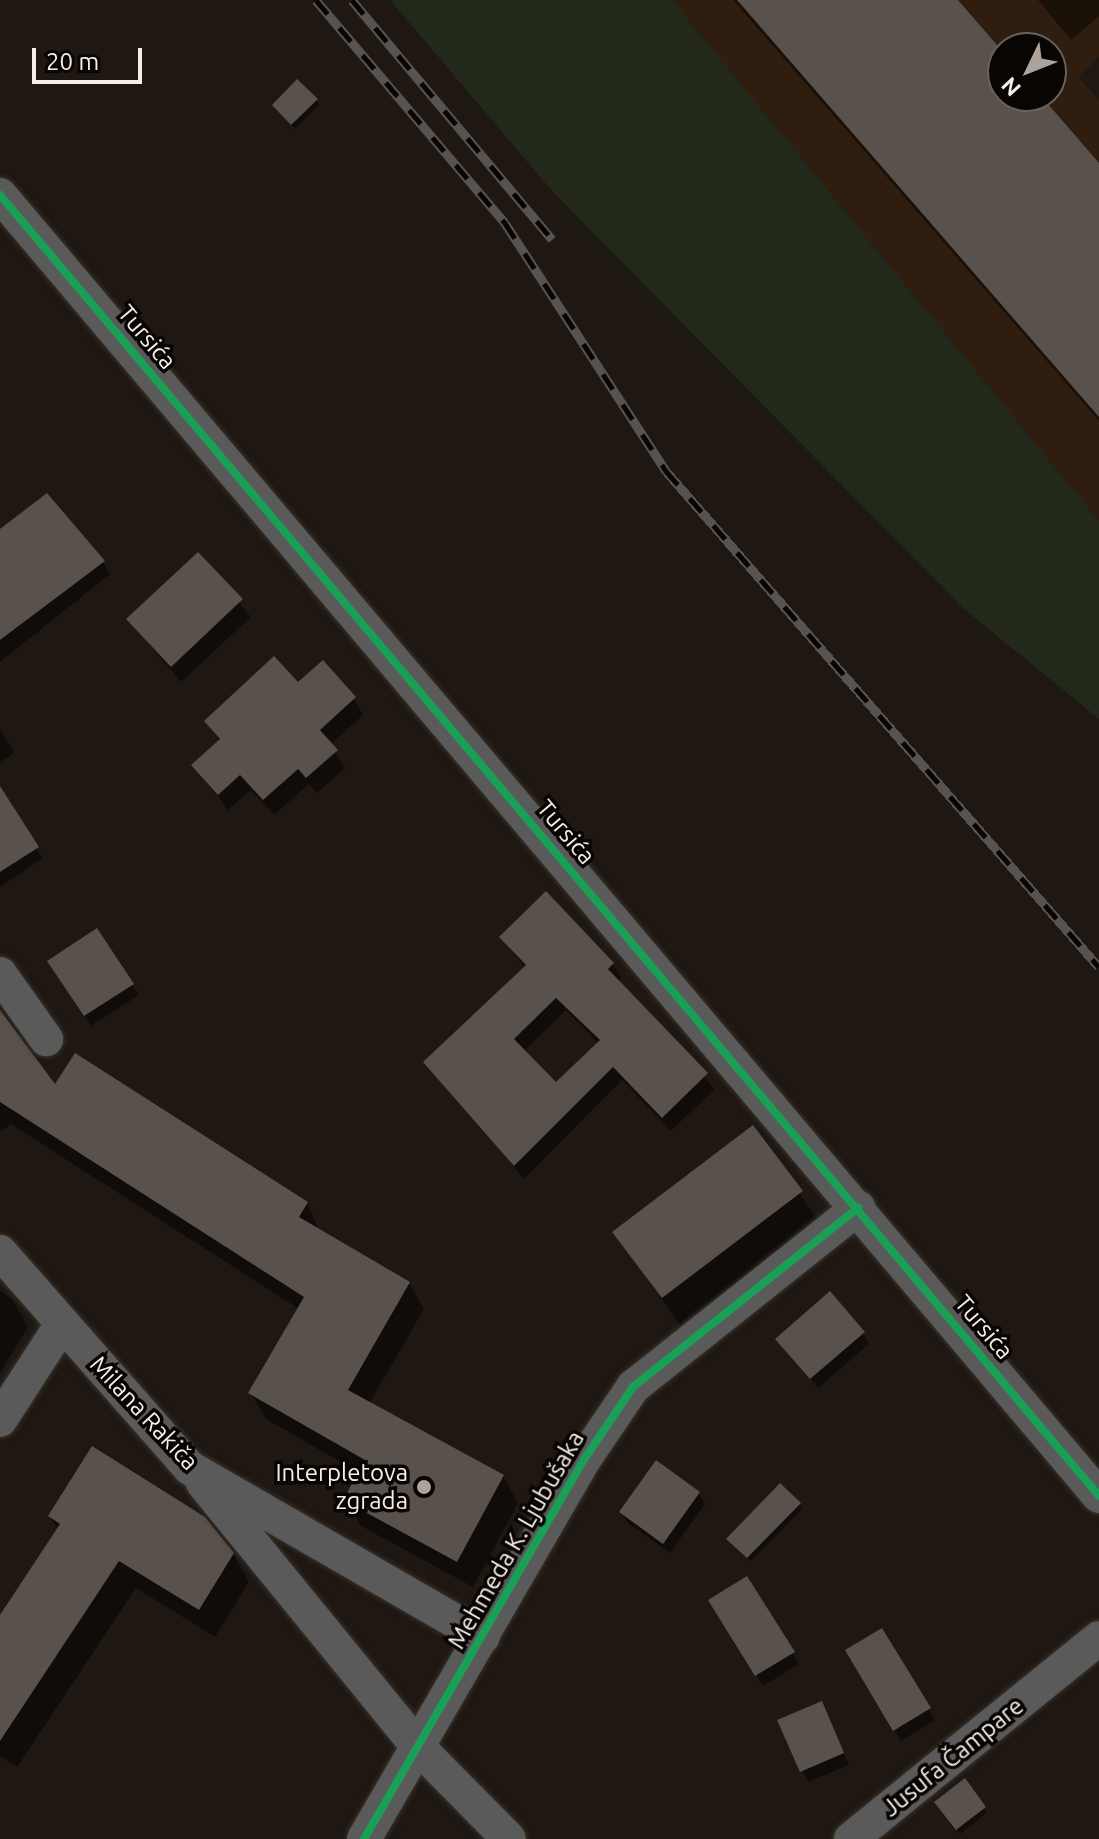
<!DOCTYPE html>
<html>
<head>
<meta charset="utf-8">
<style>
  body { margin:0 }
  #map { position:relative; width:1099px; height:1839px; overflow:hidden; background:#1f1812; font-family:Ubuntu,sans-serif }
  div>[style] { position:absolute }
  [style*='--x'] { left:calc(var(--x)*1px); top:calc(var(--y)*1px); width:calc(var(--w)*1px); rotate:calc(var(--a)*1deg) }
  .built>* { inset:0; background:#2f1e10 }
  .green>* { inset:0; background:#22291b }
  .shadow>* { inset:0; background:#0007 }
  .building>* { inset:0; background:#58514c }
  .roads { filter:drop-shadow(0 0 2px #38322c) drop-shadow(0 0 2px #38322c) }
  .street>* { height:34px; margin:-17px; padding:0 17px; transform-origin:17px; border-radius:17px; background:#5a5a5b }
  .rail>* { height:9px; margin-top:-4.5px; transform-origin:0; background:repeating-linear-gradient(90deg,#090502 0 18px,#565350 0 36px); box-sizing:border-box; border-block:2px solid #565350 }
  .cycleway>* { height:8px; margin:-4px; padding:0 4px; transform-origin:4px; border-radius:4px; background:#1a9f57 }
  .dots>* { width:22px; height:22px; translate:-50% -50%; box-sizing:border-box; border:4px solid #090502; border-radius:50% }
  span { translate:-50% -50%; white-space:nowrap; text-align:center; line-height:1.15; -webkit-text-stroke:7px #090502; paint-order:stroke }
  .street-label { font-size:24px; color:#f7eee7 }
  .poi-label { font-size:24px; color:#f7eee7 }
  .right { translate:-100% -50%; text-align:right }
  .north { position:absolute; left:987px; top:32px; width:80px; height:80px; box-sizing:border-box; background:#090502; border:2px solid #68625e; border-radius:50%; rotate:227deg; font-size:22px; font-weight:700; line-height:32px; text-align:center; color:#f7eee7 }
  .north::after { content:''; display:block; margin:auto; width:28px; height:36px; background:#aba39c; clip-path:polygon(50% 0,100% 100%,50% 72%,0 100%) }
  .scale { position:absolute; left:32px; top:48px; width:110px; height:36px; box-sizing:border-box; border:4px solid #f7eee7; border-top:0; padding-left:10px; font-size:24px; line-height:28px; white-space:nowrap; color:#f7eee7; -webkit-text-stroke:6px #090502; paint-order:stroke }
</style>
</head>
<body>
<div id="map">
  <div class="built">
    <i style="clip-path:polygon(evenodd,672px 0,1099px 0,1099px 57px,1078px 77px,1099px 100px,1099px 521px,672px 0,1003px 48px,1051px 48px,1051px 96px,1003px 96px,1003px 48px)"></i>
  </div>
  <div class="green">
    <i style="clip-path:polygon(390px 0,672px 0,1099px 521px,1099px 719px,964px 609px,553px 192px)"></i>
  </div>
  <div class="shadow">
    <i style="clip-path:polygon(733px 0,955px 0,1003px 55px,1003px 96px,1039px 96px,1099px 166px,1099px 421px)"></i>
    <i style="clip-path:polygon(1038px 0,1099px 0,1099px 16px,1071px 40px)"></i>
    <i style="clip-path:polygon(316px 100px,319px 105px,295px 129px,277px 110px)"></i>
    <i style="clip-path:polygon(0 532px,103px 562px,110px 574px,0 662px)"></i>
    <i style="clip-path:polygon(198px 554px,251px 617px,181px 682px,129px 620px)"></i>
    <i style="clip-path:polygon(297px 685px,354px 699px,363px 715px,330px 745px,345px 768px,317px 793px,309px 784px,274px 815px,251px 790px,228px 810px,194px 765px,220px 742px,207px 721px)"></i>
    <i style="clip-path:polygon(0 729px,15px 753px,0 762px)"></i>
    <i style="clip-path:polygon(0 795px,43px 858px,0 887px)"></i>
    <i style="clip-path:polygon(evenodd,501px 937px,613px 964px,621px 978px,618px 982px,715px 1089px,671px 1131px,622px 1080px,524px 1179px,426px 1062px,525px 968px,501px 937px,566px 1010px,599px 1044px,556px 1084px,524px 1051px,566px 1010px)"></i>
    <i style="clip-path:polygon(56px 972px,132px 985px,139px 995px,91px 1026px)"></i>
    <i style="clip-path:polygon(0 1013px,55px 1088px,307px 1203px,320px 1232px,409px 1283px,424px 1309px,369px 1404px,503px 1476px,518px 1503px,473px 1587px,361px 1526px,346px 1500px,360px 1473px,266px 1419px,251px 1393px,299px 1309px,11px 1124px,0 1132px)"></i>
    <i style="clip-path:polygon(753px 1127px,818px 1220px,680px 1325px,615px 1232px)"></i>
    <i style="clip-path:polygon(0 1291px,12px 1299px,28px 1327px,0 1373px)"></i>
    <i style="clip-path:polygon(863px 1333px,869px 1344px,818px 1388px,778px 1339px)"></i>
    <i style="clip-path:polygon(699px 1493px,705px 1504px,670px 1553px,628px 1523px,621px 1512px)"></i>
    <i style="clip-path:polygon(799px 1505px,802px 1509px,751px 1561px,728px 1539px)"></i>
    <i style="clip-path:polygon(50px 1516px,233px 1554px,249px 1582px,215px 1637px,136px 1588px,17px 1767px,0 1756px,0 1618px,58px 1530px)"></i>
    <i style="clip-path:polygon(747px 1579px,799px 1664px,763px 1686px,711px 1601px)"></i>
    <i style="clip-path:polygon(882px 1631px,935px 1720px,901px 1741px,848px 1651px)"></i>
    <i style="clip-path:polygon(827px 1715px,849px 1765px,808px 1782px,780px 1721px)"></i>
    <i style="clip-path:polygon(964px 1781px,987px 1813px,960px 1834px,940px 1807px)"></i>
  </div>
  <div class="building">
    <i style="clip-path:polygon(737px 0,958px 0,1003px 52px,1003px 96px,1041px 96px,1099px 163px,1099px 417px)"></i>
    <i style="clip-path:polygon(297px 79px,318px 99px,291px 125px,272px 105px)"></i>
    <i style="clip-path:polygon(47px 493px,105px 561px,0 640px,0 529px)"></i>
    <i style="clip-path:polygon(198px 552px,243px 599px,171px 667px,126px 619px)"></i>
    <i style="clip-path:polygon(274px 656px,298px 682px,323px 660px,356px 697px,320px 730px,338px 750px,306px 778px,298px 769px,263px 800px,240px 775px,218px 795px,191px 765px,220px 739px,204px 721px)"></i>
    <i style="clip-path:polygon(0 786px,39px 847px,0 872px)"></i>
    <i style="clip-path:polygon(evenodd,546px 891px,614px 963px,608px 969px,708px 1073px,662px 1118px,613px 1067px,514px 1166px,423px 1062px,526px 965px,499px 937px,546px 891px,556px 998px,600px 1040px,556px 1082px,514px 1039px,556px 998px)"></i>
    <i style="clip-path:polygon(97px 928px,134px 984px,84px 1016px,47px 961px)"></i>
    <i style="clip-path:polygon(0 1010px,55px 1084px,75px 1053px,308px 1202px,299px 1217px,410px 1282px,348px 1390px,504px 1475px,457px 1562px,343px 1500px,365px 1460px,248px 1393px,304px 1297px,0 1102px)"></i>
    <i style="clip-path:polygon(753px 1125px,803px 1191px,662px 1298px,612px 1232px)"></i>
    <i style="clip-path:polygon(830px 1291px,865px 1332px,810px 1379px,775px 1339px)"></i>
    <i style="clip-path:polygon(92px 1446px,205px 1517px,234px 1553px,199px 1610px,119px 1561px,0 1741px,0 1615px,60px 1524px,48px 1516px)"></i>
    <i style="clip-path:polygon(656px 1460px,700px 1492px,663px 1544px,619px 1512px)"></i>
    <i style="clip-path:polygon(780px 1483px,801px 1503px,747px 1558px,726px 1539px)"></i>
    <i style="clip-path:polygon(747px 1576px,795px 1652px,755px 1676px,708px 1600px)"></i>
    <i style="clip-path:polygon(882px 1628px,931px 1708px,893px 1731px,845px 1650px)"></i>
    <i style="clip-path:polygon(822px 1701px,844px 1753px,800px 1772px,777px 1720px)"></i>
    <i style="clip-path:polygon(965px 1778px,986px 1807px,956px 1830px,934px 1802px)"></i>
  </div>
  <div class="roads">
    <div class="street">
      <i style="--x:0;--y:195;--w:1703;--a:49.81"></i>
      <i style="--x:0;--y:974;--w:80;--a:54.7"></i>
      <i style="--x:0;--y:1252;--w:288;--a:48.7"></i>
      <i style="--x:190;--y:1468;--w:338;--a:30"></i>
      <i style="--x:0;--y:1420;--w:114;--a:-57.1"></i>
      <i style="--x:203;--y:1483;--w:340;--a:50.8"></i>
      <i style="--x:418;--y:1747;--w:129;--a:45.3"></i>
      <i style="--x:364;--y:1839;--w:440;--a:-59.9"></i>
      <i style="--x:585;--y:1458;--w:86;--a:-55.9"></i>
      <i style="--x:633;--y:1387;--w:288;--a:-38.5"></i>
      <i style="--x:851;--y:1839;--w:319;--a:-39"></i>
    </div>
  </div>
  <div class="rail">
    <i style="--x:316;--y:0;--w:292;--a:49.7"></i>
    <i style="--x:505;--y:223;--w:296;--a:57"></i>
    <i style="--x:666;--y:471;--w:658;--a:48.88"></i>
    <i style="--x:352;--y:0;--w:312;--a:50.1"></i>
  </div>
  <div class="cycleway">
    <i style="--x:0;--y:195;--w:1703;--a:49.81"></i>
    <i style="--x:364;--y:1839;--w:440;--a:-59.9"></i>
    <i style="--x:585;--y:1458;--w:86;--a:-55.9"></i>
    <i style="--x:633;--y:1387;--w:288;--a:-38.5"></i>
  </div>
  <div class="dots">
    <i style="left:424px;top:1487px;background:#aba39c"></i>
  </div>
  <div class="street-label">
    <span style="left:147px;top:337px;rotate:50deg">Tursića</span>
    <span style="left:566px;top:832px;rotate:50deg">Tursića</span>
    <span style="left:984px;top:1327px;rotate:50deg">Tursića</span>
    <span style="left:144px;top:1413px;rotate:47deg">Milana Rakiča</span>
    <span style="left:516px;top:1540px;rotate:-60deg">Mehmeda K. Ljubušaka</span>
    <span style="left:953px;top:1757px;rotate:-39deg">Jusufa Čampare</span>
  </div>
  <div class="poi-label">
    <span class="right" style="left:408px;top:1487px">Interpletova<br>zgrada</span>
  </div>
  <div class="north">N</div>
  <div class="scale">20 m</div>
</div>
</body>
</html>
